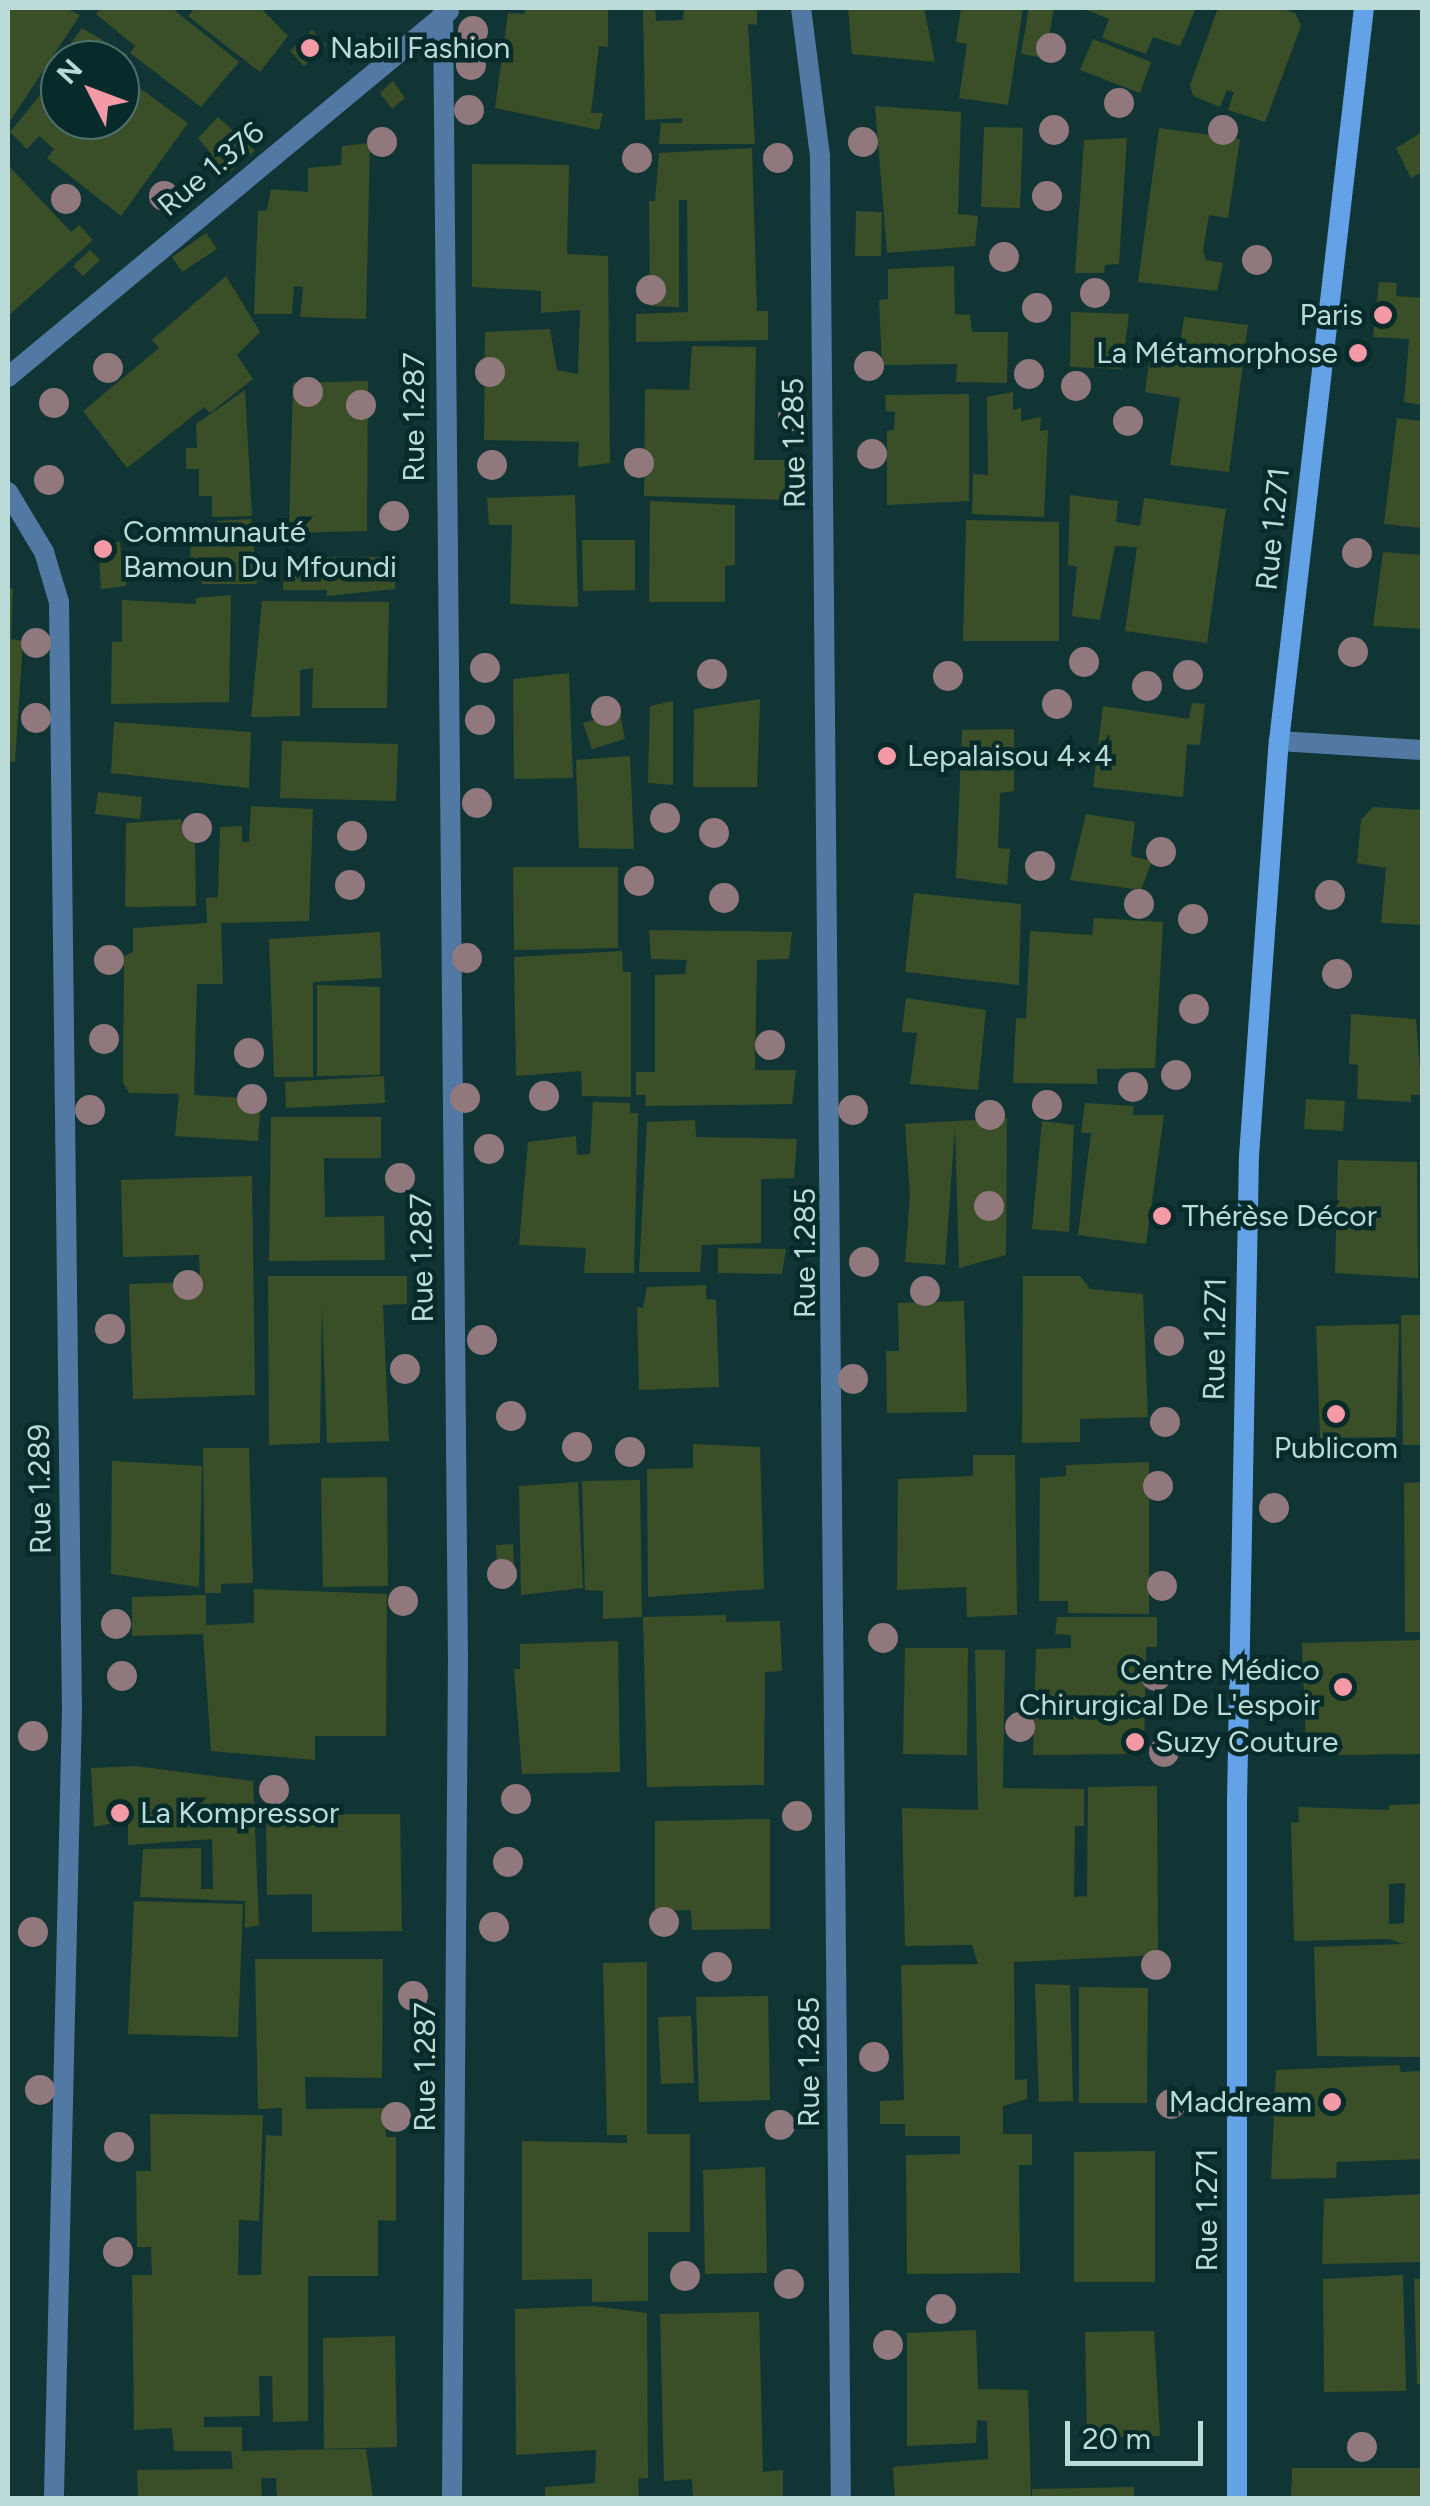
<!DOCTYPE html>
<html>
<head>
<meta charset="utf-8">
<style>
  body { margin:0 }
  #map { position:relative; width:1430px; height:2506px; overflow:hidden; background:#113534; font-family:Figtree,sans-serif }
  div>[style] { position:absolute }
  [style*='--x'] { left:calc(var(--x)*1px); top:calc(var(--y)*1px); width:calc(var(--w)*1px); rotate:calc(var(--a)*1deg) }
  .building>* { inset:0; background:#3a4f27 }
  .street>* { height:20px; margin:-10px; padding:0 10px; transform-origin:10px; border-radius:10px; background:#5279a4 }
  .secondary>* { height:20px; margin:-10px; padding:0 10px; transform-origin:10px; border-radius:10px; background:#63a2e6 }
  .trees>* { width:30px; height:30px; margin:-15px; border-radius:50%; background:#91787d }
  .dots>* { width:28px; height:28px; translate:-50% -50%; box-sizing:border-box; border:5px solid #062b2a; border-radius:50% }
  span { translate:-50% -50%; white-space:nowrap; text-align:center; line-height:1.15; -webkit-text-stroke:9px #062b2a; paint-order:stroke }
  .poi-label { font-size:30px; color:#bbdbd9 }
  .left { translate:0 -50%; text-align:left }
  .right { translate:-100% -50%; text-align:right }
  .street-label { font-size:30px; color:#bbdbd9 }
  .frame { position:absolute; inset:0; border:10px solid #bbdbd9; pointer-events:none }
  .north { position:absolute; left:40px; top:40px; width:100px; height:100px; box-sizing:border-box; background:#062b2a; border:2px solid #4e7170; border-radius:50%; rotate:312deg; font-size:28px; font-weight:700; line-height:40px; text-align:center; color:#bbdbd9 }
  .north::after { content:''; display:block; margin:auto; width:35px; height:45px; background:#f49aa6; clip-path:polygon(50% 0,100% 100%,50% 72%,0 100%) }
  .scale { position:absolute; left:1065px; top:2421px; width:138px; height:45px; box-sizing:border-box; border:5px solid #bbdbd9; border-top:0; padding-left:12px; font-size:30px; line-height:35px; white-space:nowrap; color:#bbdbd9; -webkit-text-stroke:8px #062b2a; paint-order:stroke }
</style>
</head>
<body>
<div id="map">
  <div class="building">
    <i style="clip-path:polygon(8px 8px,65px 8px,80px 15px,8px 124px)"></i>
    <i style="clip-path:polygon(101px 8px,172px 8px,239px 62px,201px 107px,130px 53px,135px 46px,96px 14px)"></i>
    <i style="clip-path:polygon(195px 8px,261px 8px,288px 36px,260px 72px,188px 16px)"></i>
    <i style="clip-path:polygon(526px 8px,608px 8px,608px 47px,599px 46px,591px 113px,603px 113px,599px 130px,495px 108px,508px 13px,524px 14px)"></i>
    <i style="clip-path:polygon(643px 8px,655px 8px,656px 21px,683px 20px,684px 8px,757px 8px,757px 25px,748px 24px,755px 144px,659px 144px,661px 123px,682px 123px,682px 118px,645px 120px)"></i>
    <i style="clip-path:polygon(848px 8px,924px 8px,935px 62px,852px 54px)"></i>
    <i style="clip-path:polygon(961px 8px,1023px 8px,1008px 105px,959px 98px,967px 44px,956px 42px)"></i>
    <i style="clip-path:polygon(1029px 8px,1054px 8px,1045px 58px,1021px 54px)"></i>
    <i style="clip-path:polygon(1082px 8px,1196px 8px,1180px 46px,1153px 37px,1146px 54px,1102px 38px,1109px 19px)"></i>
    <i style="clip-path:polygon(1218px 8px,1279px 8px,1295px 13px,1301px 26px,1265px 122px,1228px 110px,1234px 92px,1227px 90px,1220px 107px,1193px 96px,1190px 85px)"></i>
    <i style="clip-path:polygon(82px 28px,128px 55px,120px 66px,120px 60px,60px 60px,60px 120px,120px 120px,120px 74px,188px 123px,121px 216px,47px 158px,54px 149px,39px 136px,27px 149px,10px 132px,49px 84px,44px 80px)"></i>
    <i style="clip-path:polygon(312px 30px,326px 45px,304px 66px,290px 51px)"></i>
    <i style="clip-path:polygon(1093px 39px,1151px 62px,1140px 93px,1080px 70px)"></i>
    <i style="clip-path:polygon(393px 81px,405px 98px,392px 109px,380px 93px)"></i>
    <i style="clip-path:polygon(875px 106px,961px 112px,958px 214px,978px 216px,975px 246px,887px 253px)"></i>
    <i style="clip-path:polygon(218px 117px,255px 151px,225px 176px,206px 162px,212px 155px,198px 138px)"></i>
    <i style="clip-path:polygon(984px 127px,1023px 128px,1020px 208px,981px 207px)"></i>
    <i style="clip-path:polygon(1159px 128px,1240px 139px,1228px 218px,1209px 215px,1203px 250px,1206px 260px,1223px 263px,1217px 291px,1138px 282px)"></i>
    <i style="clip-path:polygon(1422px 132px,1422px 172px,1411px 178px,1396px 148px)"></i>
    <i style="clip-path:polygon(1127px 138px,1119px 264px,1105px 265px,1104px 273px,1075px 273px,1084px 140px)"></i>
    <i style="clip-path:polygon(370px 143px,366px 319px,300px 317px,303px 287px,294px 286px,292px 314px,254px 314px,258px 211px,267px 210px,271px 189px,308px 192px,308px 168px,341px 165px,342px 146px)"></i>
    <i style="clip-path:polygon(752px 148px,757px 311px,768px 311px,768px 340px,636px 342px,636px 314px,688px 312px,687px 200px,679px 200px,679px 307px,650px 306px,649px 201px,655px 201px,659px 153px)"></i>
    <i style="clip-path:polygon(472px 164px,569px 165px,567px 254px,608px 256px,610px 463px,578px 467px,579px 442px,484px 440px,485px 332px,550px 329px,557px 370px,578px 374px,580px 310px,541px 313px,541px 291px,472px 287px)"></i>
    <i style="clip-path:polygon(8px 165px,71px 232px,79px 225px,93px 240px,8px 316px)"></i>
    <i style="clip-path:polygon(856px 211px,882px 212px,881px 256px,855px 256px)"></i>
    <i style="clip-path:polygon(206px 233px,217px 249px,182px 272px,172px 257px)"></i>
    <i style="clip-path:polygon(90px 250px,100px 260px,83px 276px,73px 266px)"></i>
    <i style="clip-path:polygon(954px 266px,955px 314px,970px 315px,972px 332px,1008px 332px,1007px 383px,956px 382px,957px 364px,882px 365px,879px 300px,888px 299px,888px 269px)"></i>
    <i style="clip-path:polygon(226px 276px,260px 332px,237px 355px,253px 379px,210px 413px,204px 407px,127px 468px,83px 411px,159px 348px,152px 340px)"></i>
    <i style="clip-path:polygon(1379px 282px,1397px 283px,1396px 296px,1422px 298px,1422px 405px,1404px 402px,1409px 339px,1373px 337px)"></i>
    <i style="clip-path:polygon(1071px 312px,1129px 314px,1122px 369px,1070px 367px)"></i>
    <i style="clip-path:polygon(1184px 317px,1248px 325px,1229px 472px,1170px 465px,1180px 398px,1145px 392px,1150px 355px,1178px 357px)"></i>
    <i style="clip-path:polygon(692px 346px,756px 347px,754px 460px,790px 460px,789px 500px,644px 496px,645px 389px,689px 390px)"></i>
    <i style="clip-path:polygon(368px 381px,367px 531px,289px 533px,293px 383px)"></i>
    <i style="clip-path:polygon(245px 390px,252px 516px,212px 517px,212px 496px,199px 496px,199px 469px,186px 469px,186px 448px,197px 448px,196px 424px)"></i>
    <i style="clip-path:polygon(1013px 392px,1013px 410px,1021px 408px,1021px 421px,1041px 417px,1040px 431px,1048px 430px,1044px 517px,972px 514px,973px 474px,988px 475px,987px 397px)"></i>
    <i style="clip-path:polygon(969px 394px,969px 501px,887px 505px,887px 431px,894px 430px,895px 412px,886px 411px,885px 395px)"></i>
    <i style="clip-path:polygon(1397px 418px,1422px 421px,1422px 528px,1384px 524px)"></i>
    <i style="clip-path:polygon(575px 495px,578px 607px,510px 604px,512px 525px,489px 525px,487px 498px)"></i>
    <i style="clip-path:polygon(1070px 495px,1118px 501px,1116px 522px,1140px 526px,1144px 498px,1226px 509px,1207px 643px,1125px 631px,1137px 547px,1115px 546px,1100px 620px,1072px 616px,1077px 567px,1068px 565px)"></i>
    <i style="clip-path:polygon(650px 501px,735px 505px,735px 565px,725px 566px,725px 602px,649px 602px)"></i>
    <i style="clip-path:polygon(251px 519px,257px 584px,202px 584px,203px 570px,190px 570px,191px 532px,217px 531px,217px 521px)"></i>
    <i style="clip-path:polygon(966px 520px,1059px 522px,1059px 641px,963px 641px)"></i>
    <i style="clip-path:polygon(582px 540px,635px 540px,635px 590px,583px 591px)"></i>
    <i style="clip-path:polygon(120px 542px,121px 553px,131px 552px,126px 586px,101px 589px,98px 543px)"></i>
    <i style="clip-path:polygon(1383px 552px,1422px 555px,1422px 629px,1373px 626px)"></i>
    <i style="clip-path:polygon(284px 557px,396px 557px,395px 589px,327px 596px,327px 590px,283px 590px)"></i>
    <i style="clip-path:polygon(8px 587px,13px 589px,11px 639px,23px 641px,15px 762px,8px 761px)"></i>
    <i style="clip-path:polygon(231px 595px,229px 702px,111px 704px,112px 642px,122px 642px,122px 600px,196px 604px,196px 598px)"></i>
    <i style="clip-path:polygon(262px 601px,389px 602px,387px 708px,312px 708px,313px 668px,300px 670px,300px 716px,251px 717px)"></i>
    <i style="clip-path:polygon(569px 673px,573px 778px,514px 779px,513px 679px)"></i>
    <i style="clip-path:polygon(760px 699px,757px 787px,693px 787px,694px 709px)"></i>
    <i style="clip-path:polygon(673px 701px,673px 785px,648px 783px,650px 706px)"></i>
    <i style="clip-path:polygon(1192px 703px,1205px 704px,1200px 745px,1187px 744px,1183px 797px,1093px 787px,1103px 706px,1189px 719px)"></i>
    <i style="clip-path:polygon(620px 713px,625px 739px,592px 749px,583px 723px)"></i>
    <i style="clip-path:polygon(114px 722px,251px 732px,249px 788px,111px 773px)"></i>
    <i style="clip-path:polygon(1014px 729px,1014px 791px,1000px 793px,998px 848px,1010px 849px,1007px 885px,956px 878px,962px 730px)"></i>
    <i style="clip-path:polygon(282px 741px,398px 744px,396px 801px,280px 798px)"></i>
    <i style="clip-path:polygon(630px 756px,634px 849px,579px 848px,576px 760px)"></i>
    <i style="clip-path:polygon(98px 792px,142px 797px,140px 819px,95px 814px)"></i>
    <i style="clip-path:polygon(251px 806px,313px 809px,309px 921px,221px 923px,223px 984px,197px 984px,194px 1095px,261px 1099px,258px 1141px,175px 1136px,179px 1094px,129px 1093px,123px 1082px,124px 956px,133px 952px,133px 928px,207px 923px,206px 898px,218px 897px,220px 827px,242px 826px,242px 842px,249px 842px)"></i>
    <i style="clip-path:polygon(1373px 807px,1422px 810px,1422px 925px,1381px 923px,1386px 868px,1357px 863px,1361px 820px)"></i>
    <i style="clip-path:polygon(1086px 814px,1135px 822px,1131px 856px,1152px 861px,1141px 890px,1070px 880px)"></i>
    <i style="clip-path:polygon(181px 819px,184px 834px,195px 834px,196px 906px,125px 907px,126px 823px)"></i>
    <i style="clip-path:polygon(513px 867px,618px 867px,618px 948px,514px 950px)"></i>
    <i style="clip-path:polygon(914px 893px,1021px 904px,1019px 985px,905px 972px)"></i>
    <i style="clip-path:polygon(1094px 918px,1163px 922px,1155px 1068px,1097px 1069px,1097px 1084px,1013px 1083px,1016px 1018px,1026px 1019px,1030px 931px,1092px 935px)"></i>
    <i style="clip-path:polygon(649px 930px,792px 932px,789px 959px,757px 960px,755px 1070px,796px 1070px,792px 1104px,645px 1106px,646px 1095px,636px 1095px,636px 1072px,655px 1072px,655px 975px,685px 974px,687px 960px,651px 959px)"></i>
    <i style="clip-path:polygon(380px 932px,382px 978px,313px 982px,313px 1077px,274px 1077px,269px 939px)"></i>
    <i style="clip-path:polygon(622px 951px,623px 972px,631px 972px,631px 1097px,582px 1096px,581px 1071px,516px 1076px,514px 957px)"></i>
    <i style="clip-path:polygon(317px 985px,380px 987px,380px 1075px,317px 1076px)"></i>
    <i style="clip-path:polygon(906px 998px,986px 1010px,978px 1090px,910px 1084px,917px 1033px,902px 1032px)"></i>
    <i style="clip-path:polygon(1351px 1014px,1416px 1019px,1422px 1095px,1411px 1095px,1411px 1102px,1357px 1099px,1358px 1065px,1349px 1064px)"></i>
    <i style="clip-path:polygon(384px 1076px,385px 1103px,286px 1108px,285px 1082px)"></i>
    <i style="clip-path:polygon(1306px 1099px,1345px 1101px,1343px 1131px,1304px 1129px)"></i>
    <i style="clip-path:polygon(593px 1102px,630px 1103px,630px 1113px,638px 1113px,634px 1273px,584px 1273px,586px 1248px,519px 1245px,528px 1142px,576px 1136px,577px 1155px,590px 1154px)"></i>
    <i style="clip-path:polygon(1085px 1103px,1134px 1106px,1133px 1115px,1164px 1115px,1146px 1244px,1078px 1235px,1091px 1133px,1081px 1133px)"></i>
    <i style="clip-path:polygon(271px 1117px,381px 1117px,381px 1158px,324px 1158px,325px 1217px,384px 1216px,385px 1260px,269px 1261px)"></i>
    <i style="clip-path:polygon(1007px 1118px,1006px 1255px,959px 1268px,955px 1127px,945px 1265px,905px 1262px,910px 1195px,905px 1124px)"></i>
    <i style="clip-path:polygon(695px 1120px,696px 1137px,797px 1139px,794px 1178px,761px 1179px,761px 1243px,702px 1245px,700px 1272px,639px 1272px,647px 1122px)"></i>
    <i style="clip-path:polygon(1042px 1121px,1074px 1125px,1069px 1232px,1032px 1229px)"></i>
    <i style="clip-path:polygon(1338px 1160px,1417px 1162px,1418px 1278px,1335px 1273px)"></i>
    <i style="clip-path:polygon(252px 1176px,255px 1395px,133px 1399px,129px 1284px,200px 1282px,199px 1255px,123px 1257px,121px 1180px)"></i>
    <i style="clip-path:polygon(718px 1248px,786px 1249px,782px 1274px,718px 1273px)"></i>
    <i style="clip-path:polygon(268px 1276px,407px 1276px,407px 1304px,383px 1305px,389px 1441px,327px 1443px,322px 1306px,320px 1443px,269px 1445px)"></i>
    <i style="clip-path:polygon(1023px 1276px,1080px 1276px,1090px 1289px,1143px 1294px,1148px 1417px,1080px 1419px,1080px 1442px,1022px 1443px)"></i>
    <i style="clip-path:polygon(706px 1285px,706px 1299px,716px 1300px,719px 1387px,639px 1390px,637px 1307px,643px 1308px,647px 1287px)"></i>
    <i style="clip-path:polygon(964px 1301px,967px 1412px,887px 1413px,886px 1351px,899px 1351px,898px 1303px)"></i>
    <i style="clip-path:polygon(1401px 1315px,1422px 1315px,1422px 1445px,1403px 1445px)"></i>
    <i style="clip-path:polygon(1399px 1324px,1396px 1437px,1320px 1438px,1316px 1326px)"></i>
    <i style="clip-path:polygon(693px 1444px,760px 1447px,764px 1589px,648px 1597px,647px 1469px,693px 1468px)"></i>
    <i style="clip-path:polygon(203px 1448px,249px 1448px,253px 1583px,221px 1584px,221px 1593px,205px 1593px)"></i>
    <i style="clip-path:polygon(973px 1455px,1015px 1455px,1017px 1615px,967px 1617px,966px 1587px,897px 1590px,898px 1479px,973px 1476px)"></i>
    <i style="clip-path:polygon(112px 1461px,202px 1466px,199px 1587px,111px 1574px)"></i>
    <i style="clip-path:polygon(1149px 1462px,1149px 1614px,1068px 1613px,1068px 1601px,1039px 1601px,1040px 1478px,1066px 1476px,1066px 1465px)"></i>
    <i style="clip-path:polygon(387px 1477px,388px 1586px,323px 1587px,321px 1478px)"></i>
    <i style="clip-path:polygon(640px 1480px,642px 1617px,603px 1619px,603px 1591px,585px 1590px,582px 1481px)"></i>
    <i style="clip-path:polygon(578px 1482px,583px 1588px,521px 1595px,519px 1486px)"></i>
    <i style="clip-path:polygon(1422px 1482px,1422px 1632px,1405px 1632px,1404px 1483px)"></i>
    <i style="clip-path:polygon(513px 1544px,514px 1566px,497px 1567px,496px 1545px)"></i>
    <i style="clip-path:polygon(254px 1589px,387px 1594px,386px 1736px,315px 1736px,315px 1760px,211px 1751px,203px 1634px,132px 1636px,132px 1597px,206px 1595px,206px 1625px,254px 1623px)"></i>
    <i style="clip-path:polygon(726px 1615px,726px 1622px,780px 1621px,782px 1671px,765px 1672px,764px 1785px,647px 1787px,643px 1617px)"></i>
    <i style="clip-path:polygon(1057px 1617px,1157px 1617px,1157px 1647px,1146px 1647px,1144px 1754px,1033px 1755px,1036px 1649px,1071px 1648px,1071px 1635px,1055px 1634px)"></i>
    <i style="clip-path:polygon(1422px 1640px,1422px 1754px,1338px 1755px,1338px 1746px,1306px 1747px,1302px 1643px)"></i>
    <i style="clip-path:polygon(618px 1641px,620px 1772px,522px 1774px,514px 1669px,520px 1669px,520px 1644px)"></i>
    <i style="clip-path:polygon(905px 1648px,968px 1648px,967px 1755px,903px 1754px)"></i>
    <i style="clip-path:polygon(975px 1650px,1005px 1650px,1003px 1788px,1084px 1789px,1084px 1826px,1075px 1826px,1074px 1897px,1087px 1896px,1088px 1787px,1157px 1786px,1158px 1955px,1014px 1962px,1015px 2080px,1027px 2079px,1027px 2099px,1003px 2106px,1003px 2134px,1032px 2134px,1032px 2165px,1019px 2165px,1020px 2273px,907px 2274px,906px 2155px,960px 2154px,960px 2136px,905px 2136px,905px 2124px,880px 2124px,880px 2101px,904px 2100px,901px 1965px,978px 1964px,972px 1945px,905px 1946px,902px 1808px,978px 1810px)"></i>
    <i style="clip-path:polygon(135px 1766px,253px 1781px,259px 1925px,245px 1928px,245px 1901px,140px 1897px,143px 1849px,201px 1848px,201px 1889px,213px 1889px,212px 1839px,128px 1845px,128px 1820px,94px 1827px,91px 1768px)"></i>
    <i style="clip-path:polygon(evenodd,1422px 1804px,1422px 2057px,1317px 2056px,1314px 1947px,1403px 1944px,1389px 1939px,1294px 1941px,1291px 1823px,1299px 1822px,1298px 1807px,1389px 1810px,1389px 1805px,1422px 1804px,1405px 1883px,1404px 1923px,1389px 1924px,1389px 1884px,1405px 1883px)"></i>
    <i style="clip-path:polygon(266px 1814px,400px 1814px,402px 1931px,312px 1932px,312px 1894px,267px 1895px)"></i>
    <i style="clip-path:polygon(770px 1819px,770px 1929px,692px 1930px,691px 1910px,655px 1911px,655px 1821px)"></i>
    <i style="clip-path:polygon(134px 1901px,243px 1904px,238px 2037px,128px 2034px)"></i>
    <i style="clip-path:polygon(255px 1959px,383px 1959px,382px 2078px,305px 2077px,306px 2109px,385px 2108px,386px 2137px,396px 2137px,396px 2221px,378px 2220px,378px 2276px,308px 2276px,308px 2421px,273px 2422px,272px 2376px,259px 2376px,260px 2416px,204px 2417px,204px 2427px,242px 2427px,242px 2451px,366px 2449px,373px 2498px,277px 2498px,276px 2478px,261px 2478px,262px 2498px,138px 2498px,137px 2470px,233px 2469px,231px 2451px,174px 2451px,172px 2428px,134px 2430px,132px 2275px,152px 2275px,151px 2247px,137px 2247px,136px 2171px,151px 2171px,150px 2114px,263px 2115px,259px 2221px,239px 2220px,238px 2275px,261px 2275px,266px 2135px,282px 2136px,282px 2108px,258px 2109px)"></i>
    <i style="clip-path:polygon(647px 1962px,647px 2134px,690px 2134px,690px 2232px,648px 2232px,648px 2301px,592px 2302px,592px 2279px,522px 2280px,522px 2141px,627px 2143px,627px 2135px,607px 2135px,603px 1963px)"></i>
    <i style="clip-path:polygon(1035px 1984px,1070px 1985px,1073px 2101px,1039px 2102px)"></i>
    <i style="clip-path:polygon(1079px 1987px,1148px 1988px,1147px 2103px,1079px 2103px)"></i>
    <i style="clip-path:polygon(768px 1996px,770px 2100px,699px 2102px,696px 1997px)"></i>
    <i style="clip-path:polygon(691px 2016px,694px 2083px,661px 2084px,658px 2017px)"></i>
    <i style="clip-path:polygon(1399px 2065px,1401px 2072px,1422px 2071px,1422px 2159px,1337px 2162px,1336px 2178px,1271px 2179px,1276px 2070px)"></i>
    <i style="clip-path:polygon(1155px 2151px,1155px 2282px,1074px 2282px,1074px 2152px)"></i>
    <i style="clip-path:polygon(765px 2167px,767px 2273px,705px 2274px,703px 2170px)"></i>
    <i style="clip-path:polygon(1422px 2194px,1422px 2262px,1322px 2264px,1324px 2199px)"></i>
    <i style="clip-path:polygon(1403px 2275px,1406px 2391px,1324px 2392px,1323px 2279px)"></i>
    <i style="clip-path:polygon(1414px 2279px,1422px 2279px,1422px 2384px,1417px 2384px)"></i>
    <i style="clip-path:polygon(593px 2306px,647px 2313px,648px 2478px,638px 2479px,639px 2498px,545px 2498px,545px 2487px,595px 2483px,596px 2450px,516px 2455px,515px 2309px)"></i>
    <i style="clip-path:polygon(759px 2312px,763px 2472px,783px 2470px,783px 2498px,693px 2498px,692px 2479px,664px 2481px,660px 2314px)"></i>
    <i style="clip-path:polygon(976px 2330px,978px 2389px,1028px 2390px,1031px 2498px,895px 2498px,893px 2467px,988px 2459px,987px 2421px,977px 2420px,976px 2443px,907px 2446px,907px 2333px)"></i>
    <i style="clip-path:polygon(1154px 2331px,1160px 2436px,1087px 2438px,1085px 2332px)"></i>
    <i style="clip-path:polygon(395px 2336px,397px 2447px,324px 2449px,323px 2338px)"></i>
    <i style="clip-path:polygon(1292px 2468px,1422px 2468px,1422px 2498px,1291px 2498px)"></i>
    <i style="clip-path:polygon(1134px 2487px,1134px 2498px,1032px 2498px,1032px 2489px)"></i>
  </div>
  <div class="street">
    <i style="--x:443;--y:8;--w:1648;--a:89.48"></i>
    <i style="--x:458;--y:1656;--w:842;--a:90.41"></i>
    <i style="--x:801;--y:8;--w:149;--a:82.7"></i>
    <i style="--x:820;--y:156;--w:2342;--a:89.49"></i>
    <i style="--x:8;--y:377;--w:573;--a:-39.69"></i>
    <i style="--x:8;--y:492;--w:70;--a:59"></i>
    <i style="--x:44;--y:552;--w:52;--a:73.3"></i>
    <i style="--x:59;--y:602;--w:1106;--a:89.33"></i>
    <i style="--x:72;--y:1708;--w:790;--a:91.31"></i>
    <i style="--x:1279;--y:741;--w:143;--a:3.6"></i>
  </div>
  <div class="secondary">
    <i style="--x:1237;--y:2498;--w:696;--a:-90"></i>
    <i style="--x:1237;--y:1802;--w:646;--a:-88.94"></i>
    <i style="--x:1249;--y:1156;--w:416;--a:-85.9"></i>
    <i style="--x:1279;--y:741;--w:738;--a:-83.39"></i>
  </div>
  <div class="trees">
    <i style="left:473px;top:31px"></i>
    <i style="left:1051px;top:48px"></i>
    <i style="left:471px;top:65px"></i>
    <i style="left:1119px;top:103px"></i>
    <i style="left:469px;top:110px"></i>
    <i style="left:1054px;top:130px"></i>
    <i style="left:1223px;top:130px"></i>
    <i style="left:382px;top:142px"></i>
    <i style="left:863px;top:142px"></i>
    <i style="left:637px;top:158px"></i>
    <i style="left:778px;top:158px"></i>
    <i style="left:164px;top:196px"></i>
    <i style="left:1047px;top:196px"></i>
    <i style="left:66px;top:199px"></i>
    <i style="left:1004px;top:257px"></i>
    <i style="left:1257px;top:260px"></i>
    <i style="left:651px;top:290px"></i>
    <i style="left:1095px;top:293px"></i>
    <i style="left:1037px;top:308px"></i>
    <i style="left:869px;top:366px"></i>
    <i style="left:108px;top:368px"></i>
    <i style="left:490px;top:372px"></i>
    <i style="left:1029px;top:374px"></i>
    <i style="left:1076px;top:386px"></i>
    <i style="left:308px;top:392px"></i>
    <i style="left:54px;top:403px"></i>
    <i style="left:361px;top:405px"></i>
    <i style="left:793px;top:416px"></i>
    <i style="left:1128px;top:421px"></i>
    <i style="left:872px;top:454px"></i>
    <i style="left:639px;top:463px"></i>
    <i style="left:492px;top:465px"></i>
    <i style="left:49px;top:480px"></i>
    <i style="left:394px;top:516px"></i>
    <i style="left:1357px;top:553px"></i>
    <i style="left:36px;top:643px"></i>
    <i style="left:1353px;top:652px"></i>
    <i style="left:1084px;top:662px"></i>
    <i style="left:485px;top:668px"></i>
    <i style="left:712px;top:674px"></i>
    <i style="left:1188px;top:675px"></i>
    <i style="left:948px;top:676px"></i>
    <i style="left:1147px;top:686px"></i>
    <i style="left:1057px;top:704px"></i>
    <i style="left:606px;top:711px"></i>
    <i style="left:36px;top:718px"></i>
    <i style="left:480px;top:720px"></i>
    <i style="left:477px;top:803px"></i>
    <i style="left:665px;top:818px"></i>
    <i style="left:197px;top:828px"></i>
    <i style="left:714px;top:833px"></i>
    <i style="left:352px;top:836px"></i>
    <i style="left:1161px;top:852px"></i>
    <i style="left:1040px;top:866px"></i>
    <i style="left:639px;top:881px"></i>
    <i style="left:350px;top:885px"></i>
    <i style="left:1330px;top:895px"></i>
    <i style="left:724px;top:898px"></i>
    <i style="left:1139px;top:904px"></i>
    <i style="left:1193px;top:919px"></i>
    <i style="left:467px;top:958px"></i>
    <i style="left:109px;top:960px"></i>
    <i style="left:1337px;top:974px"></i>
    <i style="left:1194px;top:1009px"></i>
    <i style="left:104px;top:1039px"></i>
    <i style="left:770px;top:1045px"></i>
    <i style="left:249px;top:1053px"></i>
    <i style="left:1176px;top:1075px"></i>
    <i style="left:1133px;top:1087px"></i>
    <i style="left:544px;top:1096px"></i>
    <i style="left:465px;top:1098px"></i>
    <i style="left:252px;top:1099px"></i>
    <i style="left:1047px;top:1105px"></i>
    <i style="left:90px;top:1110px"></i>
    <i style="left:853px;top:1110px"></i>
    <i style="left:990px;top:1115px"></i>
    <i style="left:489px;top:1149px"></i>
    <i style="left:400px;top:1178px"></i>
    <i style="left:989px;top:1206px"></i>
    <i style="left:864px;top:1262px"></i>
    <i style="left:188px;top:1285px"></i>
    <i style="left:925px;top:1291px"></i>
    <i style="left:110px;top:1329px"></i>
    <i style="left:482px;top:1340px"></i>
    <i style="left:1169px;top:1341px"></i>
    <i style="left:405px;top:1369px"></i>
    <i style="left:853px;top:1379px"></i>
    <i style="left:511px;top:1416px"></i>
    <i style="left:1165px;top:1422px"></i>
    <i style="left:577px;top:1447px"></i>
    <i style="left:630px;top:1452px"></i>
    <i style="left:1158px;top:1486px"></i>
    <i style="left:1274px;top:1508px"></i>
    <i style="left:502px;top:1574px"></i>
    <i style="left:1162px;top:1586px"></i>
    <i style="left:403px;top:1601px"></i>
    <i style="left:116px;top:1624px"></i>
    <i style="left:883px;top:1638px"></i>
    <i style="left:122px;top:1676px"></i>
    <i style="left:1156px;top:1676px"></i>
    <i style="left:1020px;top:1727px"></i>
    <i style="left:33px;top:1736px"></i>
    <i style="left:1164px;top:1752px"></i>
    <i style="left:274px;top:1790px"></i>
    <i style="left:516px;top:1799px"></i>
    <i style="left:797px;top:1816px"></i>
    <i style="left:508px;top:1862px"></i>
    <i style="left:664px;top:1922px"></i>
    <i style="left:494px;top:1927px"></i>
    <i style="left:33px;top:1932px"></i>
    <i style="left:1156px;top:1965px"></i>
    <i style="left:717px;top:1967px"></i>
    <i style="left:413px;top:1996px"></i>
    <i style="left:874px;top:2057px"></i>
    <i style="left:40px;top:2090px"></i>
    <i style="left:1171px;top:2104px"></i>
    <i style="left:396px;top:2117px"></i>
    <i style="left:780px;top:2125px"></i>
    <i style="left:119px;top:2147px"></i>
    <i style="left:118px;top:2252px"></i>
    <i style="left:685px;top:2276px"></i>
    <i style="left:789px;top:2284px"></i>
    <i style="left:941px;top:2309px"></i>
    <i style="left:888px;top:2345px"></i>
    <i style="left:1362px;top:2447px"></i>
  </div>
  <div class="dots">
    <i style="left:310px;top:48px;background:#f49aa6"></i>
    <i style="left:1383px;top:315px;background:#f49aa6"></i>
    <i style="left:1358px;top:353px;background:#f49aa6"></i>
    <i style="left:103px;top:549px;background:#f49aa6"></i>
    <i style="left:887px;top:756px;background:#f49aa6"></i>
    <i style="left:1162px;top:1216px;background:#f49aa6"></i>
    <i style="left:1336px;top:1414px;background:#f49aa6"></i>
    <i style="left:1343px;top:1687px;background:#f49aa6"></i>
    <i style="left:1135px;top:1742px;background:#f49aa6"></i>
    <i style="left:120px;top:1813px;background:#f49aa6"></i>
    <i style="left:1332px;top:2102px;background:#f49aa6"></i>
  </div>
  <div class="poi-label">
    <span class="left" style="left:330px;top:48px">Nabil Fashion</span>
    <span class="right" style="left:1363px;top:315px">Paris</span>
    <span class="right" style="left:1338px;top:353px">La Métamorphose</span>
    <span class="left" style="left:123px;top:549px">Communauté<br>Bamoun Du Mfoundi</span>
    <span class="left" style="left:907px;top:756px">Lepalaisou 4×4</span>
    <span class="left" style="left:1182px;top:1216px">Thérèse Décor</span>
    <span style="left:1336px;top:1448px">Publicom</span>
    <span class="right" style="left:1320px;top:1687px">Centre Médico<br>Chirurgical De L'espoir</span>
    <span class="left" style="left:1155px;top:1742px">Suzy Couture</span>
    <span class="left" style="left:140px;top:1813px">La Kompressor</span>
    <span class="right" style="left:1312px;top:2102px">Maddream</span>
  </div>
  <div class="street-label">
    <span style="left:211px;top:169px;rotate:-40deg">Rue 1.376</span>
    <span style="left:414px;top:417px;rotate:-90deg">Rue 1.287</span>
    <span style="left:794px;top:443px;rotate:-91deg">Rue 1.285</span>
    <span style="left:1273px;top:529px;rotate:-84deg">Rue 1.271</span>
    <span style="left:805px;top:1253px;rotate:-90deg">Rue 1.285</span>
    <span style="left:422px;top:1258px;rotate:-91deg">Rue 1.287</span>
    <span style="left:1215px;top:1339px;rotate:-89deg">Rue 1.271</span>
    <span style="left:40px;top:1489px;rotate:-91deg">Rue 1.289</span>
    <span style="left:809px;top:2062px;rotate:-90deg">Rue 1.285</span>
    <span style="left:425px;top:2067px;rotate:-90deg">Rue 1.287</span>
    <span style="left:1207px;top:2210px;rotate:-90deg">Rue 1.271</span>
  </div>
  <div class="frame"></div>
  <div class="north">N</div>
  <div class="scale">20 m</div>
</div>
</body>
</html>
